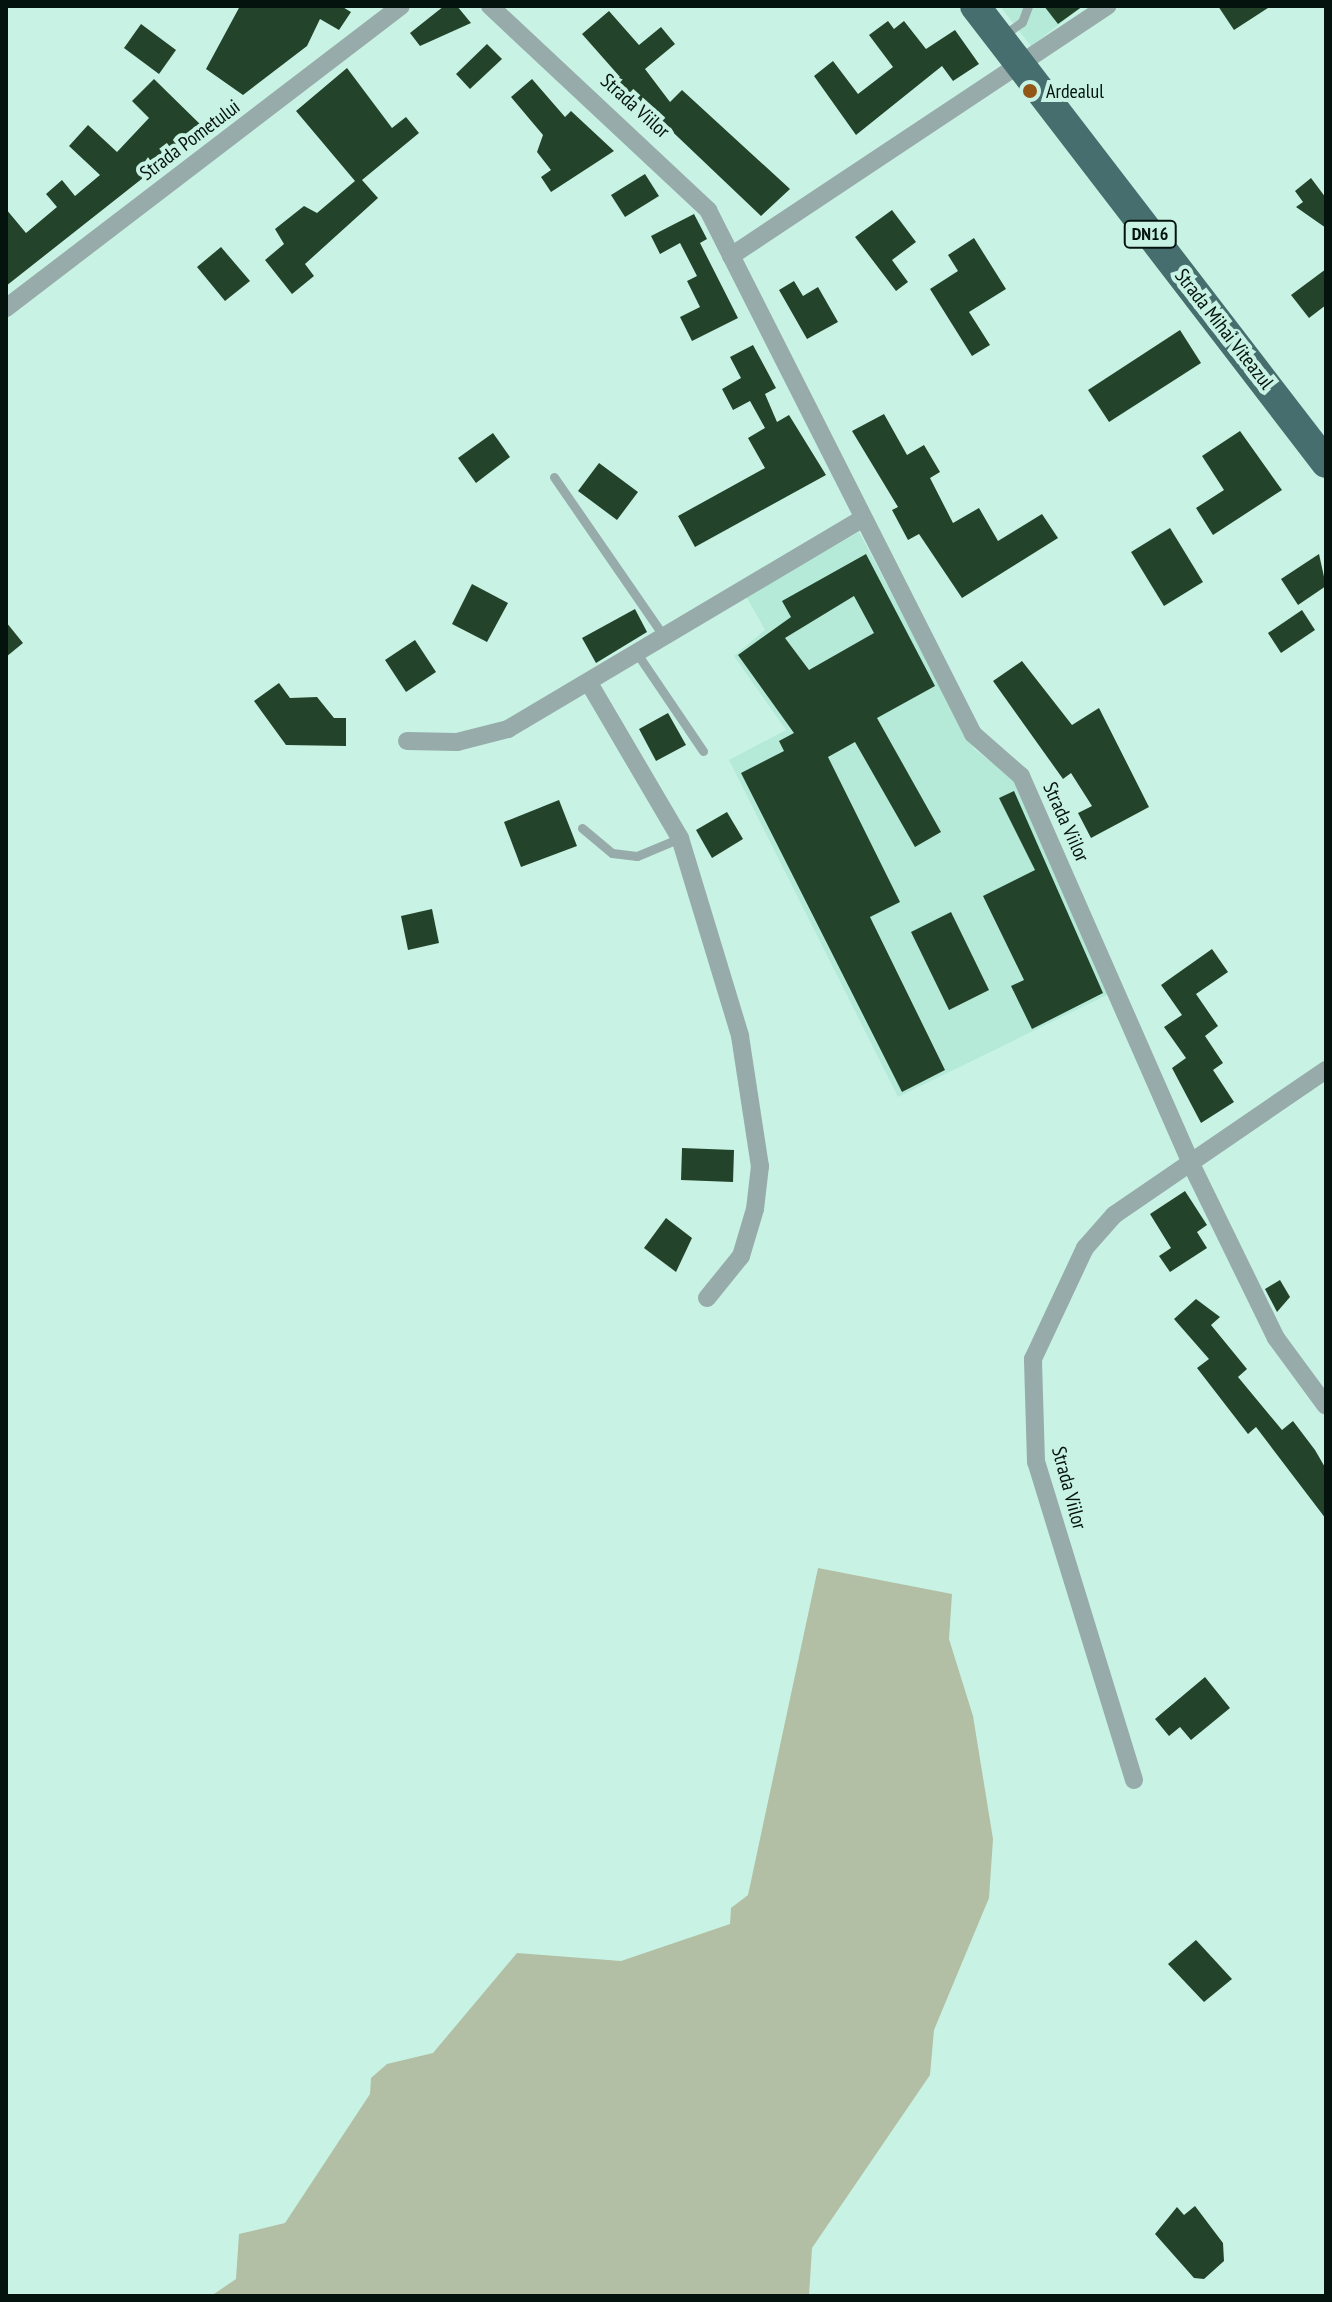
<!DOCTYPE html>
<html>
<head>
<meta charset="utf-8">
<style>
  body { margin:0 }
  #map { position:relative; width:1332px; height:2302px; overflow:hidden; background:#c8f3e4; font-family:"PT Sans Narrow",sans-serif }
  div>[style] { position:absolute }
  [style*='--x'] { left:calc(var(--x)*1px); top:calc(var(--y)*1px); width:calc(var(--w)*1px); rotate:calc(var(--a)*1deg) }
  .built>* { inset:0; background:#b5e9d8 }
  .green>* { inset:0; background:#b2bfa4 }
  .building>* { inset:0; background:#23442b }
  .service>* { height:9px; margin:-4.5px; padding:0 4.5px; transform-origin:4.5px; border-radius:4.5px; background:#97abaa }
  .minor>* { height:18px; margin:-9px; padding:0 9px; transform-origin:9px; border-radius:9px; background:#97abaa }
  .trunk>* { height:30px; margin:-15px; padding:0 15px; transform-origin:15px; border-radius:15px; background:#466e6e }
  .dots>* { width:22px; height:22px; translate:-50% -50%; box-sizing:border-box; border:4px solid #c8f3e4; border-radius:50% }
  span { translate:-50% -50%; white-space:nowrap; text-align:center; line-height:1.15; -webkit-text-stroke:8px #c8f3e4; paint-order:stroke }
  .shield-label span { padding:2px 6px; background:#c8f3e4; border:2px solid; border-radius:6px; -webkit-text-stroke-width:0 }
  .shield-label { font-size:18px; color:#04130e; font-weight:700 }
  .poi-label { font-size:20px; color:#04130e }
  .left { translate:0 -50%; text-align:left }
  .street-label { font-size:20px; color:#04130e }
  .frame { position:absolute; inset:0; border:8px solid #04130e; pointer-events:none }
</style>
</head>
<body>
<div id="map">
  <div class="built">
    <i style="clip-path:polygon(1000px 6px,1083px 6px,1031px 46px)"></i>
    <i style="clip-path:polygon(859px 532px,974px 749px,1014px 779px,1115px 991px,898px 1097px,729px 760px,786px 730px,734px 656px,765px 630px,746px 596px)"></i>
  </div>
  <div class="green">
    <i style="clip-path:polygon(818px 1568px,952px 1594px,949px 1639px,973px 1716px,993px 1839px,989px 1898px,934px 2030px,930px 2075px,812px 2248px,809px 2296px,211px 2296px,236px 2279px,239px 2234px,285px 2223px,370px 2094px,371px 2078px,387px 2064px,433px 2053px,517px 1953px,621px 1961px,730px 1924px,731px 1908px,748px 1895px)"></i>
  </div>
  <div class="building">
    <i style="clip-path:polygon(240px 6px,341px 6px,351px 12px,339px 30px,320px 19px,307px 46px,243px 95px,206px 69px)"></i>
    <i style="clip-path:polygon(444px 6px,457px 6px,471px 23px,420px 46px,410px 33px)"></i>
    <i style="clip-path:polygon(1044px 6px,1083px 6px,1058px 24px)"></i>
    <i style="clip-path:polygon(1218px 6px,1271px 6px,1234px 30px)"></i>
    <i style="clip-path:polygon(609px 11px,639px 45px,661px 27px,675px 44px,645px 69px,670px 102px,682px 90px,790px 189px,761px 216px,638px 99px,632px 103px,615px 81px,620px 77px,582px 34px)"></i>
    <i style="clip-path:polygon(888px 21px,894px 29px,904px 21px,926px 49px,955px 30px,979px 64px,953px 81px,942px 66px,856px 135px,814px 76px,833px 61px,858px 94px,893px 67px,869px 35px)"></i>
    <i style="clip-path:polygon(141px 24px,176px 50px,159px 74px,124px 48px)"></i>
    <i style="clip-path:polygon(487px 44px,502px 59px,470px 89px,456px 74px)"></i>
    <i style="clip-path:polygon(347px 68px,392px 128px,406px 117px,419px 133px,362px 180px,378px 198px,305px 264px,314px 276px,292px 294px,265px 260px,284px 244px,275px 229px,304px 206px,317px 213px,355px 181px,296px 111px)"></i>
    <i style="clip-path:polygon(154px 79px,205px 129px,6px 286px,6px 209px,26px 233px,57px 207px,46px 194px,62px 180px,75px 196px,100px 175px,69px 146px,88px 125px,117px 152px,149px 118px,132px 101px)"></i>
    <i style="clip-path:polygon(532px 79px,565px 117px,571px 111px,614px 151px,551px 192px,541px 177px,551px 170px,537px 152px,543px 135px,511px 97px)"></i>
    <i style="clip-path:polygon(645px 174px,659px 196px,625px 217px,611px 195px)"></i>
    <i style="clip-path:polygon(1311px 178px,1326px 198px,1326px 228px,1296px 207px,1303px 202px,1295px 191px)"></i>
    <i style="clip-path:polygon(892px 210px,916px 242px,892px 260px,908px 282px,896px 291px,855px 237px)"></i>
    <i style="clip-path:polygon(694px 214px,707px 239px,700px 243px,738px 318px,692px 341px,680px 317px,700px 307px,687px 281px,697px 276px,680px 243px,660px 254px,651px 236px)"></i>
    <i style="clip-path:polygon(974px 238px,1006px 289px,969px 312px,990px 345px,972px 356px,930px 289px,958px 271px,948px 255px)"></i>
    <i style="clip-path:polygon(221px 247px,250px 281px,225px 301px,197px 267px)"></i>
    <i style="clip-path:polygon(1326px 269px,1326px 305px,1309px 318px,1291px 295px)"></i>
    <i style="clip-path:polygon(794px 281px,803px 296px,818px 287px,838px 322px,807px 339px,779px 290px)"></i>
    <i style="clip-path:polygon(1180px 330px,1201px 363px,1109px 422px,1088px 390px)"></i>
    <i style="clip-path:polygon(753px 345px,776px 388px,765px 394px,777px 422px,789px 415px,826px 475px,695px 547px,678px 516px,765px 468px,748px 438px,765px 428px,750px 401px,733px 410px,722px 389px,741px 378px,730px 357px)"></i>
    <i style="clip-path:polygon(884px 414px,907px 455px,924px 445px,940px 472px,930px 478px,953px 523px,979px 508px,998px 541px,1042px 514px,1058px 538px,962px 598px,919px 534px,908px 540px,892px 510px,898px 507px,852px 431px)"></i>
    <i style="clip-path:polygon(1240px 431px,1282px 490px,1213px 535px,1196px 508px,1224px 490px,1202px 456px)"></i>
    <i style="clip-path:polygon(493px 433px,510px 457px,476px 483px,458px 458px)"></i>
    <i style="clip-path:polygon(599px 463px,638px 492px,617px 520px,578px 491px)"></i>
    <i style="clip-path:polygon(1170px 528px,1203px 582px,1164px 606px,1131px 552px)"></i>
    <i style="clip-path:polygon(evenodd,866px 554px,935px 686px,877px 718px,941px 832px,915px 847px,855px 742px,828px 757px,900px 902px,870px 917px,945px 1070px,902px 1092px,741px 773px,784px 751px,779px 741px,794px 733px,738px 655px,791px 617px,782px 601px,866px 554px,854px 596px,874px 633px,809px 670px,785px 638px,854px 596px)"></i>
    <i style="clip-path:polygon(1319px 554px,1326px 586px,1298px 605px,1281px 579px)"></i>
    <i style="clip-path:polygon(472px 584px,508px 603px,487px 642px,452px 624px)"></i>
    <i style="clip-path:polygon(635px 609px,647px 632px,596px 663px,582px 638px)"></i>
    <i style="clip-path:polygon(1302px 610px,1315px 630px,1281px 653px,1268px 633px)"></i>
    <i style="clip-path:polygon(6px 622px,23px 643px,6px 657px)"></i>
    <i style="clip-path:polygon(415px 640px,436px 672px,406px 692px,385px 660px)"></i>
    <i style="clip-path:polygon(1022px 661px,1072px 725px,1099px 708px,1149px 807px,1091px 838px,1078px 813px,1092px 806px,1071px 773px,1063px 779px,993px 681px)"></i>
    <i style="clip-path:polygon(279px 683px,290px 698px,317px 697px,334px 718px,346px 718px,346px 746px,286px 745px,254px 701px)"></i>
    <i style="clip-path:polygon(668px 713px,686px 745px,656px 761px,639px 729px)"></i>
    <i style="clip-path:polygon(1014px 791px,1103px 993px,1032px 1029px,1011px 986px,1024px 980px,983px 896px,1035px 870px,999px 798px)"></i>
    <i style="clip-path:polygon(559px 800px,577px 846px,521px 867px,504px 822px)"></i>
    <i style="clip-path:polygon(727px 812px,743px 839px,712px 858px,696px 830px)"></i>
    <i style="clip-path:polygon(432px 909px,439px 943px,408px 950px,401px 916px)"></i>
    <i style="clip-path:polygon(951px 912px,989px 990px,949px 1010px,911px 932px)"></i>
    <i style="clip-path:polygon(1212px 949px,1228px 972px,1196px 994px,1218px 1026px,1205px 1036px,1223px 1063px,1213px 1070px,1234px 1102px,1201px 1123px,1172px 1068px,1186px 1058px,1164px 1027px,1182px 1015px,1161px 985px)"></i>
    <i style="clip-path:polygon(682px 1148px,734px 1150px,733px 1182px,681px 1180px)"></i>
    <i style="clip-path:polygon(1185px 1191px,1207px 1225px,1197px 1232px,1207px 1248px,1170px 1272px,1159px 1256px,1171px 1248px,1150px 1214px)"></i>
    <i style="clip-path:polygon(666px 1218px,692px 1238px,676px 1272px,644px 1248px)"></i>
    <i style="clip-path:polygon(1280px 1280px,1290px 1297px,1277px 1312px,1265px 1289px)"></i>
    <i style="clip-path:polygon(1196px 1299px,1220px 1317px,1211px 1325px,1247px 1369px,1238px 1377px,1282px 1430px,1293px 1421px,1315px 1450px,1326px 1469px,1326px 1519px,1256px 1427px,1248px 1434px,1197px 1368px,1209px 1359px,1174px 1319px)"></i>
    <i style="clip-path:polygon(1205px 1677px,1230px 1708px,1191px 1740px,1180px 1727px,1169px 1736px,1155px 1719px)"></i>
    <i style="clip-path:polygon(1196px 1940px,1232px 1979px,1204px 2002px,1168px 1964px)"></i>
    <i style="clip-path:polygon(1195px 2206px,1223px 2243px,1224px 2261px,1204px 2279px,1194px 2278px,1155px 2234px,1177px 2207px,1184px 2215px)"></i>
  </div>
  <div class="service">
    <i style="--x:1002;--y:36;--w:24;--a:-35"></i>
    <i style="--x:1022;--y:22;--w:17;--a:-69"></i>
    <i style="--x:554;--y:477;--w:196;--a:55.4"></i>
    <i style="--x:638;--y:655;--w:116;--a:55.9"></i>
    <i style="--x:582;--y:828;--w:39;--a:40"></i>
    <i style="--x:612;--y:853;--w:25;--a:7"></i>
    <i style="--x:637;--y:856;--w:47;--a:-22.7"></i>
  </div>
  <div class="minor">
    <i style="--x:490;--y:6;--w:299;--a:43.1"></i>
    <i style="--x:708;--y:210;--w:587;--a:63.17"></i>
    <i style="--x:973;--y:734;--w:64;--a:41.2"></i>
    <i style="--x:1021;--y:776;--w:428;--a:66.3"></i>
    <i style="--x:1193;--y:1168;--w:189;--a:64"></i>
    <i style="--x:1276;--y:1338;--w:84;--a:53.7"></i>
    <i style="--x:731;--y:256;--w:452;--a:-33.6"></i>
    <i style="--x:6;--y:308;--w:497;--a:-37.4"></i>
    <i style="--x:589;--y:683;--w:180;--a:59.6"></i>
    <i style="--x:680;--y:838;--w:207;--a:73.1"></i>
    <i style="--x:740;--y:1036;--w:132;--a:81.3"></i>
    <i style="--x:760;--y:1166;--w:43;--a:96.6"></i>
    <i style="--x:755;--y:1209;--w:49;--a:106.6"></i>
    <i style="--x:741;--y:1256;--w:54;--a:129"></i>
    <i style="--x:407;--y:741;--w:50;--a:1.1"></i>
    <i style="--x:457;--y:742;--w:53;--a:-14.3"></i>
    <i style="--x:508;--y:729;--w:412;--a:-30.7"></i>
    <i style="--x:1134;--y:1780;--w:333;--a:-107.1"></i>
    <i style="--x:1036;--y:1462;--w:103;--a:-91.7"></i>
    <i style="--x:1033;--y:1359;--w:123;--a:-64.9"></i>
    <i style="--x:1085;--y:1248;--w:44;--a:-48.7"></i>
    <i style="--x:1114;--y:1215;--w:257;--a:-34.4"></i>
  </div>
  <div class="trunk">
    <i style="--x:975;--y:6;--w:576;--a:52.47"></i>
  </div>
  <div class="dots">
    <i style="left:1030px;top:91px;background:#925617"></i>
  </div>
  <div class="shield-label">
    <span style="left:1150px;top:234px">DN16</span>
  </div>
  <div class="poi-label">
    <span class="left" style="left:1046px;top:91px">Ardealul</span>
  </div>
  <div class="street-label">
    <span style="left:635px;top:106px;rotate:42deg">Strada Viilor</span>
    <span style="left:190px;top:140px;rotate:-37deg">Strada Pometului</span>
    <span style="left:1224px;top:329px;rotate:52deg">Strada Mihai Viteazul</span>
    <span style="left:1066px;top:822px;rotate:66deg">Strada Viilor</span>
    <span style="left:1069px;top:1488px;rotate:75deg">Strada Viilor</span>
  </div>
  <div class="frame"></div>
</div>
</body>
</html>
